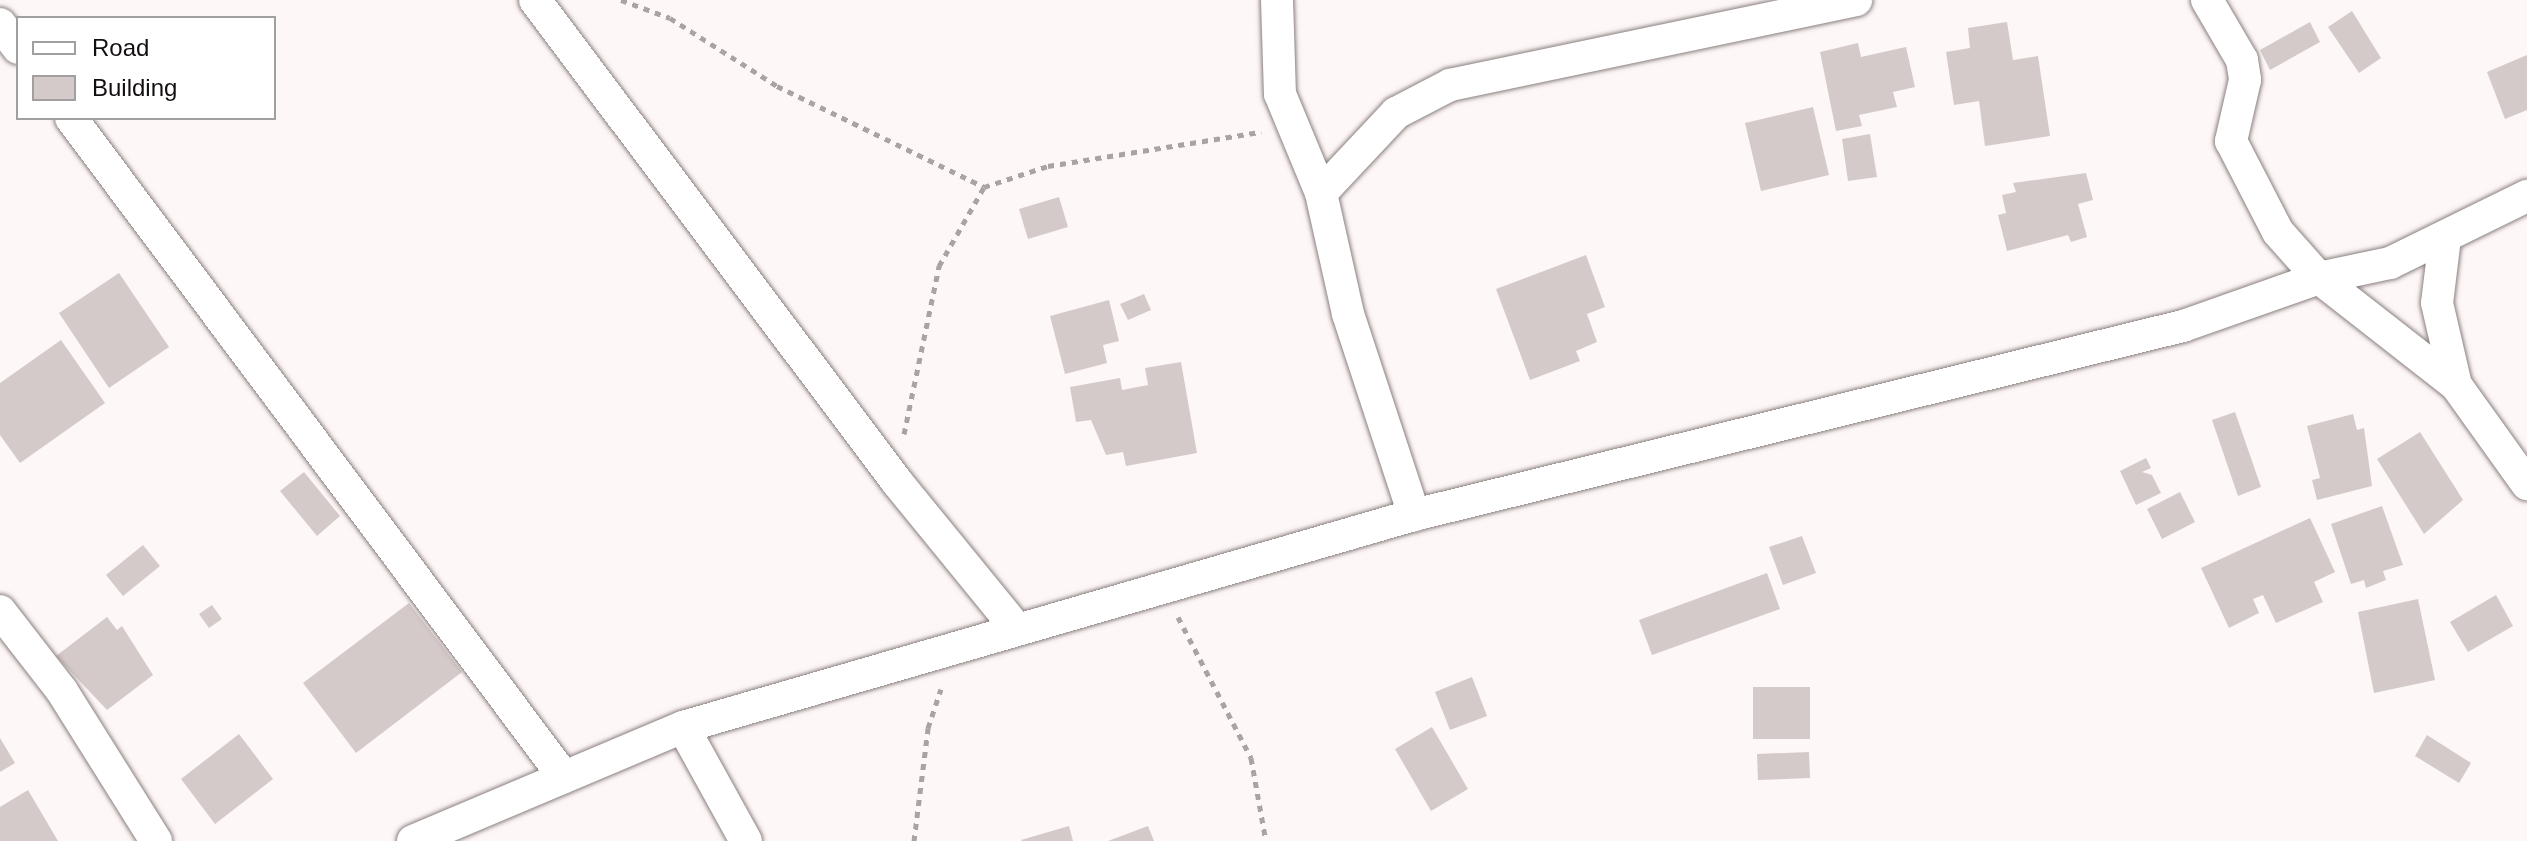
<!DOCTYPE html>
<html>
<head>
<meta charset="utf-8">
<style>
  body { margin:0 }
  #map { position:relative; width:2527px; height:841px; overflow:hidden; background:#fef7f7; font-family:Arial,sans-serif }
  div>[style] { position:absolute }
  [style*='--x'] { left:calc(var(--x)*1px); top:calc(var(--y)*1px); width:calc(var(--w)*1px); rotate:calc(var(--a)*1deg) }
  .building>* { inset:0; background:#d4cac9 }
  .path>* { height:5px; margin-top:-2.5px; transform-origin:0; background:repeating-linear-gradient(90deg,#a9a3a3 0 6px,transparent 0 12px) }
  .roads { filter:drop-shadow(0 0 2px #897f7e) drop-shadow(0 0 2px #897f7e) }
  .minor>* { height:32px; margin:-16px; padding:0 16px; transform-origin:16px; border-radius:16px; background:#fff }
  span { translate:-50% -50%; white-space:nowrap; text-align:center; line-height:1.15; -webkit-text-stroke:7px #fff; paint-order:stroke }
  .legend { position:absolute; left:16px; top:16px; width:260px; height:104px; box-sizing:border-box; background:#fff; border:2px solid #a19f9f; margin:0; padding:10px 14px; list-style:none; font-size:24px; color:#130f0f }
  .legend li { display:flex; align-items:center; gap:16px; height:40px }
  .legend b { width:40px; border:2px solid #a19f9f }
</style>
</head>
<body>
<div id="map">
  <div class="building">
    <i style="clip-path:polygon(2352px 11px,2381px 58px,2359px 73px,2328px 27px)"></i>
    <i style="clip-path:polygon(2007px 22px,2013px 60px,2038px 56px,2050px 136px,1985px 146px,1979px 101px,1954px 105px,1946px 52px,1970px 48px,1968px 28px)"></i>
    <i style="clip-path:polygon(2310px 22px,2320px 42px,2270px 70px,2260px 50px)"></i>
    <i style="clip-path:polygon(1858px 43px,1861px 57px,1906px 47px,1915px 87px,1893px 92px,1897px 107px,1859px 115px,1862px 126px,1836px 131px,1820px 52px)"></i>
    <i style="clip-path:polygon(2527px 55px,2527px 110px,2505px 119px,2487px 72px)"></i>
    <i style="clip-path:polygon(1813px 107px,1829px 175px,1761px 191px,1745px 123px)"></i>
    <i style="clip-path:polygon(1870px 134px,1877px 177px,1848px 181px,1842px 139px)"></i>
    <i style="clip-path:polygon(2086px 173px,2093px 200px,2078px 204px,2087px 237px,2071px 242px,2068px 235px,2007px 251px,1998px 215px,2006px 213px,2002px 195px,2016px 192px,2013px 183px)"></i>
    <i style="clip-path:polygon(1059px 197px,1068px 227px,1028px 239px,1019px 209px)"></i>
    <i style="clip-path:polygon(1586px 255px,1605px 307px,1587px 314px,1597px 342px,1576px 351px,1580px 361px,1530px 380px,1496px 289px)"></i>
    <i style="clip-path:polygon(119px 273px,169px 347px,109px 388px,59px 313px)"></i>
    <i style="clip-path:polygon(1144px 294px,1151px 310px,1128px 320px,1120px 304px)"></i>
    <i style="clip-path:polygon(1109px 300px,1119px 341px,1103px 345px,1107px 363px,1065px 374px,1050px 316px)"></i>
    <i style="clip-path:polygon(61px 340px,105px 403px,20px 463px,0 435px,0 383px)"></i>
    <i style="clip-path:polygon(1181px 362px,1197px 453px,1126px 466px,1123px 452px,1106px 455px,1091px 420px,1076px 422px,1070px 387px,1120px 378px,1122px 390px,1148px 385px,1145px 368px)"></i>
    <i style="clip-path:polygon(2235px 412px,2261px 487px,2238px 496px,2212px 420px)"></i>
    <i style="clip-path:polygon(2353px 414px,2357px 430px,2364px 428px,2372px 486px,2317px 500px,2312px 480px,2320px 478px,2307px 426px)"></i>
    <i style="clip-path:polygon(2420px 432px,2463px 500px,2424px 534px,2377px 459px)"></i>
    <i style="clip-path:polygon(2146px 458px,2151px 468px,2142px 472px,2152px 475px,2161px 493px,2136px 505px,2120px 471px)"></i>
    <i style="clip-path:polygon(304px 472px,340px 516px,317px 536px,280px 491px)"></i>
    <i style="clip-path:polygon(2180px 492px,2195px 522px,2162px 539px,2147px 509px)"></i>
    <i style="clip-path:polygon(2382px 506px,2403px 565px,2383px 571px,2386px 580px,2366px 588px,2364px 580px,2351px 584px,2331px 524px)"></i>
    <i style="clip-path:polygon(2310px 518px,2335px 572px,2314px 582px,2323px 602px,2276px 623px,2263px 595px,2253px 599px,2259px 613px,2229px 628px,2201px 568px)"></i>
    <i style="clip-path:polygon(1802px 536px,1816px 573px,1783px 585px,1769px 547px)"></i>
    <i style="clip-path:polygon(143px 545px,160px 566px,123px 596px,106px 575px)"></i>
    <i style="clip-path:polygon(1767px 573px,1780px 609px,1652px 655px,1639px 620px)"></i>
    <i style="clip-path:polygon(2496px 595px,2513px 626px,2468px 652px,2450px 622px)"></i>
    <i style="clip-path:polygon(2418px 599px,2435px 680px,2374px 693px,2358px 612px)"></i>
    <i style="clip-path:polygon(409px 603px,462px 672px,356px 753px,303px 683px)"></i>
    <i style="clip-path:polygon(212px 605px,222px 619px,209px 628px,199px 614px)"></i>
    <i style="clip-path:polygon(107px 617px,117px 630px,122px 626px,153px 675px,107px 710px,56px 656px)"></i>
    <i style="clip-path:polygon(1472px 677px,1487px 716px,1450px 730px,1435px 692px)"></i>
    <i style="clip-path:polygon(1753px 687px,1810px 687px,1810px 739px,1753px 739px)"></i>
    <i style="clip-path:polygon(1432px 727px,1468px 789px,1431px 811px,1395px 749px)"></i>
    <i style="clip-path:polygon(239px 734px,273px 779px,215px 824px,181px 779px)"></i>
    <i style="clip-path:polygon(2427px 735px,2471px 763px,2459px 783px,2415px 756px)"></i>
    <i style="clip-path:polygon(0 738px,15px 763px,0 772px)"></i>
    <i style="clip-path:polygon(1809px 752px,1810px 778px,1758px 780px,1757px 754px)"></i>
    <i style="clip-path:polygon(28px 790px,58px 841px,0 841px,0 807px)"></i>
    <i style="clip-path:polygon(1069px 826px,1073px 841px,1022px 841px,1021px 840px)"></i>
    <i style="clip-path:polygon(1148px 826px,1154px 841px,1108px 841px)"></i>
  </div>
  <div class="path">
    <i style="--x:621;--y:0;--w:52;--a:20.2"></i>
    <i style="--x:670;--y:18;--w:127;--a:32.4"></i>
    <i style="--x:777;--y:86;--w:230;--a:26"></i>
    <i style="--x:904;--y:434;--w:172;--a:-78.2"></i>
    <i style="--x:939;--y:266;--w:91;--a:-60.3"></i>
    <i style="--x:984;--y:187;--w:67;--a:-18.2"></i>
    <i style="--x:1048;--y:166;--w:216;--a:-9.1"></i>
    <i style="--x:1178;--y:617;--w:159;--a:62.6"></i>
    <i style="--x:1251;--y:758;--w:84;--a:79.8"></i>
    <i style="--x:914;--y:841;--w:114;--a:-82.9"></i>
    <i style="--x:928;--y:728;--w:41;--a:-71.6"></i>
  </div>
  <div class="roads">
    <div class="minor">
      <i style="--x:535;--y:0;--w:603;--a:53.09"></i>
      <i style="--x:897;--y:482;--w:188;--a:50.8"></i>
      <i style="--x:1277;--y:0;--w:94;--a:88.2"></i>
      <i style="--x:1280;--y:94;--w:107;--a:67.5"></i>
      <i style="--x:1321;--y:193;--w:124;--a:77.4"></i>
      <i style="--x:1348;--y:314;--w:212;--a:71.8"></i>
      <i style="--x:2207;--y:0;--w:69;--a:59.7"></i>
      <i style="--x:2242;--y:60;--w:20;--a:81"></i>
      <i style="--x:2245;--y:80;--w:63;--a:102.9"></i>
      <i style="--x:2231;--y:141;--w:102;--a:62.7"></i>
      <i style="--x:2278;--y:232;--w:62;--a:48.3"></i>
      <i style="--x:2319;--y:278;--w:174;--a:38"></i>
      <i style="--x:2456;--y:385;--w:122;--a:54.4"></i>
      <i style="--x:0;--y:24;--w:30;--a:53"></i>
      <i style="--x:71;--y:118;--w:823;--a:53.2"></i>
      <i style="--x:1321;--y:193;--w:110;--a:-46.8"></i>
      <i style="--x:1396;--y:113;--w:61;--a:-27.4"></i>
      <i style="--x:1450;--y:85;--w:415;--a:-11.8"></i>
      <i style="--x:2445;--y:238;--w:65;--a:97"></i>
      <i style="--x:2437;--y:303;--w:84;--a:77"></i>
      <i style="--x:0;--y:611;--w:101;--a:52.2"></i>
      <i style="--x:62;--y:691;--w:177;--a:57.9"></i>
      <i style="--x:683;--y:727;--w:130;--a:61.1"></i>
      <i style="--x:413;--y:841;--w:293;--a:-22.9"></i>
      <i style="--x:683;--y:727;--w:761;--a:-16.17"></i>
      <i style="--x:1414;--y:515;--w:792;--a:-13.81"></i>
      <i style="--x:2183;--y:326;--w:144;--a:-19.4"></i>
      <i style="--x:2319;--y:278;--w:73;--a:-11.9"></i>
      <i style="--x:2390;--y:263;--w:153;--a:-26.1"></i>
    </div>
  </div>
  <ul class="legend">
  <li><b style="height:10px;background:#fff"></b>Road</li>
  <li><b style="height:22px;background:#d4cac9"></b>Building</li>
  </ul>
</div>
</body>
</html>
